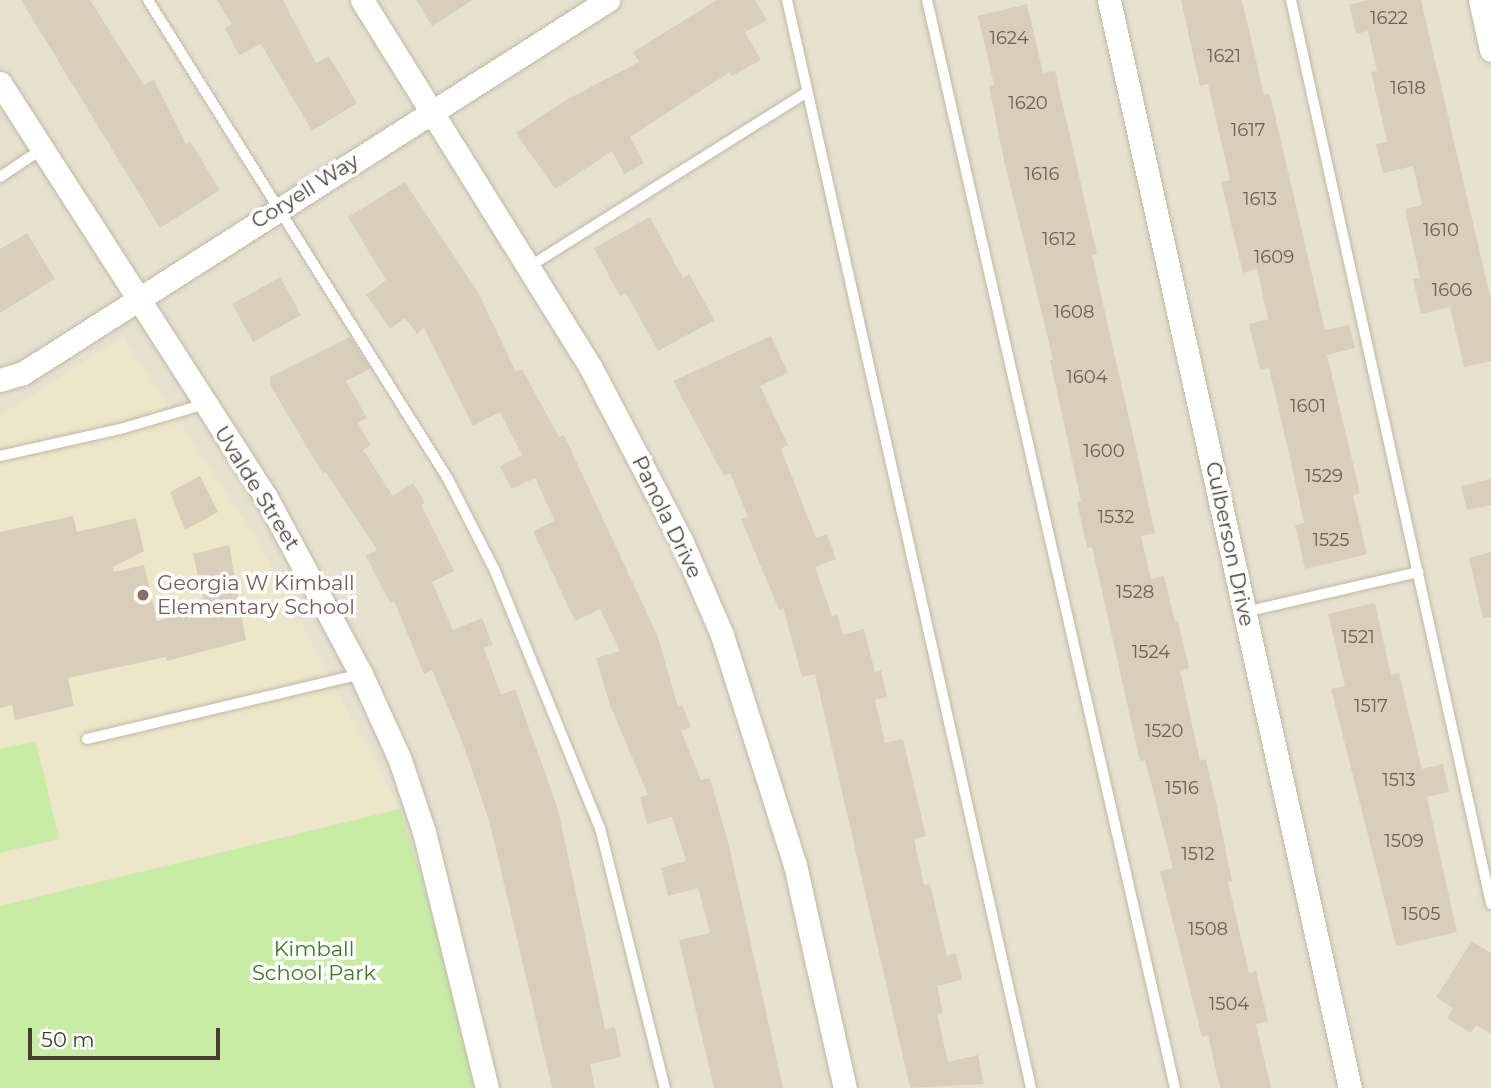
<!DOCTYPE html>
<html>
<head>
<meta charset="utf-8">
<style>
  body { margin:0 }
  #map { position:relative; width:1491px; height:1088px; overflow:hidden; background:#f3efe2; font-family:Montserrat,sans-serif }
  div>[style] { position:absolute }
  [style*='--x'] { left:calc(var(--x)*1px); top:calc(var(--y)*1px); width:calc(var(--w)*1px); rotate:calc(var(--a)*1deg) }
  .residential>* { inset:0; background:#e7e2d0 }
  .education>* { inset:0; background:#eee6ca }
  .green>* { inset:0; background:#c8eca6 }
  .building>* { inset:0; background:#d9ceba }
  .roads { filter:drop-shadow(0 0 2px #bfb8a4) drop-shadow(0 0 2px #bfb8a4) }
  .service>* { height:10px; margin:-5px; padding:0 5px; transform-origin:5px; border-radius:5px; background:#fff }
  .minor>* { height:23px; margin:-11.5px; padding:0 11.5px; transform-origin:11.5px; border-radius:11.5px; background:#fff }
  .dots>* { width:19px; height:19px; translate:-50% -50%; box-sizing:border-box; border:4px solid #fff; border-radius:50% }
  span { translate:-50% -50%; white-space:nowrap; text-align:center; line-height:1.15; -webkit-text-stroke:7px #fff; paint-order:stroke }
  .number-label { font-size:18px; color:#6a6354 }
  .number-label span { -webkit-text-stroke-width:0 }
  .street-label { font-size:21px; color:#453f32 }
  .education-label { font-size:21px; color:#785e54 }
  .left { translate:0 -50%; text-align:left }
  .park-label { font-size:21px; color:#3d7b21 }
  .scale { position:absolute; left:28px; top:1028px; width:192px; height:32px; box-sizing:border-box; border:4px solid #453f32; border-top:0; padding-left:9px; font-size:21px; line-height:24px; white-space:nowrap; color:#453f32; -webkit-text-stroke:5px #fff; paint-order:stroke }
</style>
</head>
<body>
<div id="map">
  <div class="residential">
    <i style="clip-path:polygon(0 0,1491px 0,1491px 1088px,0 1088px)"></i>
  </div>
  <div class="education">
    <i style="clip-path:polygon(123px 337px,252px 531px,400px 809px,0 906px,0 416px)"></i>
  </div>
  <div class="green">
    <i style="clip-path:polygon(36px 741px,59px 839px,0 853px,0 749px)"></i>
    <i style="clip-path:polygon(400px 809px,438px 932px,474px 1088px,0 1088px,0 906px)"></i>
  </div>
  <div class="building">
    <i style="clip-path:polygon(21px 0,90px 0,144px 85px,154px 80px,186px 144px,190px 141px,220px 190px,160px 228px)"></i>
    <i style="clip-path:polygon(217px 0,283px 0,316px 63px,329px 56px,357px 103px,312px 131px,261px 44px,239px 55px,225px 28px,232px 24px)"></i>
    <i style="clip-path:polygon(416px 0,473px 0,432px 26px)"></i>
    <i style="clip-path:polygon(717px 0,755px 0,767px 20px,745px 32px,761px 60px,732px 76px,730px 72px,630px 137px,644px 163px,624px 174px,612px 151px,555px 189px,516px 133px,564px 101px,639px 62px,633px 52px)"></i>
    <i style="clip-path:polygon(1181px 0,1242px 0,1264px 95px,1270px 94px,1279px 133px,1325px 330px,1349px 325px,1355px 348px,1327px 355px,1360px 493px,1353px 495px,1367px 554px,1305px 569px,1295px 525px,1304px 523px,1290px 458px,1269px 368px,1260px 370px,1249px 324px,1268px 319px,1257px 269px,1243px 273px,1221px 182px,1230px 180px,1208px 84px,1200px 86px)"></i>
    <i style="clip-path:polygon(1369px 0,1421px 0,1491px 300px,1491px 361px,1464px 367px,1450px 307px,1421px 314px,1413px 279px,1420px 278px,1405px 209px,1422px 205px,1413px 166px,1383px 173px,1376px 144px,1387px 142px,1371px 72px,1377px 71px,1368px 31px,1356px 34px,1349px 5px)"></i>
    <i style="clip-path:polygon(1027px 4px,1043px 73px,1055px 71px,1097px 254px,1092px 255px,1155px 533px,1141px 536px,1151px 579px,1164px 576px,1175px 622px,1178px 621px,1189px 668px,1180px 670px,1200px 761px,1206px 759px,1216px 803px,1232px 881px,1228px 882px,1249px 973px,1256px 971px,1268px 1021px,1256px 1024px,1271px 1088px,1220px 1088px,1208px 1035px,1202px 1037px,1160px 871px,1173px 868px,1145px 760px,1140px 761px,1092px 547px,1087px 548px,1077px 502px,1081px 501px,1050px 360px,1053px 359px,1003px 156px,989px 86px,994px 85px,978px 16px)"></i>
    <i style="clip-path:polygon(405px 182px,478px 292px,516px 372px,522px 369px,559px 437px,564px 435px,658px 637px,678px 707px,682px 705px,691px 727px,681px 731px,701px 780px,710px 778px,729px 846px,783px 1088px,714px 1088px,679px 940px,710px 933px,698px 888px,668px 896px,661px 868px,686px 861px,672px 817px,647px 824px,640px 797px,648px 795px,610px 705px,596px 658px,620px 651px,600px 609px,575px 621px,533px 531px,555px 521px,535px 478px,511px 489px,500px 466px,522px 455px,500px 412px,473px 426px,424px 328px,417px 334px,405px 318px,390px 329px,366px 295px,386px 280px,348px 217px)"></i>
    <i style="clip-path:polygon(650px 217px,683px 278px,689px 274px,715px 320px,658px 351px,626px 293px,620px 296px,594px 248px)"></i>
    <i style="clip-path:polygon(27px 233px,55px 279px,0 313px,0 249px)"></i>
    <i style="clip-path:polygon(280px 277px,301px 315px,253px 342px,232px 304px)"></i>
    <i style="clip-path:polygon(771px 336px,788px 373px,760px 386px,788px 445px,781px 449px,816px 538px,827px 534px,836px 559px,815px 567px,832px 616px,837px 614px,843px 635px,864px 629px,875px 672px,881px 670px,887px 697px,875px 700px,885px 743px,903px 739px,926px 836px,914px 839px,924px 885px,930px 884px,947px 956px,956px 953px,962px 980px,937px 986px,943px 1013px,937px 1014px,948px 1062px,978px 1055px,984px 1084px,910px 1088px,815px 674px,802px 677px,783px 608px,779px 610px,741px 519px,748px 517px,730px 473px,724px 476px,673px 381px)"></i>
    <i style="clip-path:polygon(350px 337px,370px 369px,346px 381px,367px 418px,358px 423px,371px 445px,363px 450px,393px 496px,413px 483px,425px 503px,421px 505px,454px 571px,432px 582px,453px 630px,482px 618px,493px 645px,484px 648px,501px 695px,515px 689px,558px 809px,605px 1029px,615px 1027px,621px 1057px,590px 1064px,595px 1088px,552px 1088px,490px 824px,462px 741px,432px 670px,424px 674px,394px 601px,390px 603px,366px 556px,377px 550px,326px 472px,323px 474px,270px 385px,270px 377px)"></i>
    <i style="clip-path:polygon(200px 476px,218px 512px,185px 530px,170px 492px)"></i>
    <i style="clip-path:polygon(1491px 479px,1491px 505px,1467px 510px,1461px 486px)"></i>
    <i style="clip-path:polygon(73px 516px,77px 532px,136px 518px,144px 551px,113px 567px,114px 572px,144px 565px,157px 621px,205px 607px,193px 554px,229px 545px,246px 640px,167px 661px,166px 657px,68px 678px,74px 706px,15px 720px,12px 705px,0 708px,0 532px)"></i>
    <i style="clip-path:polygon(1491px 552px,1491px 617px,1483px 618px,1469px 558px)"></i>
    <i style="clip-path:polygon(1375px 603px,1391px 675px,1399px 673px,1422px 769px,1443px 764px,1449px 792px,1427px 797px,1457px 932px,1396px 946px,1331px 689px,1345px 686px,1328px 614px)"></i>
    <i style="clip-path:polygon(1472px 941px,1491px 953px,1491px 1034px,1476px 1025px,1471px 1033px,1447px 1018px,1453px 1008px,1436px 997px)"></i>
  </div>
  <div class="roads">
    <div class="service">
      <i style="--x:148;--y:0;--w:565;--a:57.94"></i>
      <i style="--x:448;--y:479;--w:103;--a:62.9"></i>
      <i style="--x:495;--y:571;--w:278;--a:67.8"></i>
      <i style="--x:600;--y:828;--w:268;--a:76"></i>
      <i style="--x:787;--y:0;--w:1115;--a:77.36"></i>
      <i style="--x:927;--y:0;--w:1116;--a:77.16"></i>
      <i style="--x:1291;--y:0;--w:926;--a:77.52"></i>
      <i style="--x:0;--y:177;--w:50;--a:-33.7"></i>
      <i style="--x:530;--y:266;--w:327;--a:-32.1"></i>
      <i style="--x:0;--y:456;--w:127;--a:-12.7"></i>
      <i style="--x:124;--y:428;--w:84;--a:-16.5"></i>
      <i style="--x:1245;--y:612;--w:178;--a:-13"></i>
      <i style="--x:87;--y:739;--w:282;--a:-13.3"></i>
    </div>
    <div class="minor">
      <i style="--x:362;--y:0;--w:433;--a:58.1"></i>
      <i style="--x:591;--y:368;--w:196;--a:62.4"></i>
      <i style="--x:682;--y:542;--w:101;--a:66.7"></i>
      <i style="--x:722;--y:635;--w:241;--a:72.4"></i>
      <i style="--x:795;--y:865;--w:229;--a:77.4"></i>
      <i style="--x:1109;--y:0;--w:1114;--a:77.51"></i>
      <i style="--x:1480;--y:0;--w:51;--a:77.6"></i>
      <i style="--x:0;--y:83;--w:492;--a:57.3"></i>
      <i style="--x:266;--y:497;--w:201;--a:61.8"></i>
      <i style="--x:361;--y:674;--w:94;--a:65.6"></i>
      <i style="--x:400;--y:760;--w:76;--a:71.6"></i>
      <i style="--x:424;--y:832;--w:264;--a:76.2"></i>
      <i style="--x:0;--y:380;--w:24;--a:-17"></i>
      <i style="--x:23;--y:373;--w:694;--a:-32.52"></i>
    </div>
  </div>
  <div class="dots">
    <i style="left:143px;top:595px;background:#8d6e63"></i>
  </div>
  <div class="number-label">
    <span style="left:1389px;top:18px">1622</span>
    <span style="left:1009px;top:38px">1624</span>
    <span style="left:1224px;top:56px">1621</span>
    <span style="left:1408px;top:88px">1618</span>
    <span style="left:1028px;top:103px">1620</span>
    <span style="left:1248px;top:130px">1617</span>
    <span style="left:1042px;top:174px">1616</span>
    <span style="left:1260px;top:199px">1613</span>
    <span style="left:1441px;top:230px">1610</span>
    <span style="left:1059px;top:239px">1612</span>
    <span style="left:1274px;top:257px">1609</span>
    <span style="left:1452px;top:290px">1606</span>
    <span style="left:1074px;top:312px">1608</span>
    <span style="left:1087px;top:377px">1604</span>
    <span style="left:1308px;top:406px">1601</span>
    <span style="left:1104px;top:451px">1600</span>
    <span style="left:1324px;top:476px">1529</span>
    <span style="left:1116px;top:517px">1532</span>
    <span style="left:1331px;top:540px">1525</span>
    <span style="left:1135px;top:592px">1528</span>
    <span style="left:1358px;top:637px">1521</span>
    <span style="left:1151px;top:652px">1524</span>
    <span style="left:1371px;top:706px">1517</span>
    <span style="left:1164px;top:731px">1520</span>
    <span style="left:1399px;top:780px">1513</span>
    <span style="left:1182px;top:788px">1516</span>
    <span style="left:1404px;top:841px">1509</span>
    <span style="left:1198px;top:854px">1512</span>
    <span style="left:1421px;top:914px">1505</span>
    <span style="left:1208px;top:929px">1508</span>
    <span style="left:1229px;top:1004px">1504</span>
  </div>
  <div class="street-label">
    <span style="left:305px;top:191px;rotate:-32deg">Coryell Way</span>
    <span style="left:257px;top:488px;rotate:58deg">Uvalde Street</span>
    <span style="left:667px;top:517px;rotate:64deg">Panola Drive</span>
    <span style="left:1230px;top:544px;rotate:78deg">Culberson Drive</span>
  </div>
  <div class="education-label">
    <span class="left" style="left:157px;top:595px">Georgia W Kimball<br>Elementary School</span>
  </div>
  <div class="park-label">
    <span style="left:314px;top:961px">Kimball<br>School Park</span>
  </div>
  <div class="scale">50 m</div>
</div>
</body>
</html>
